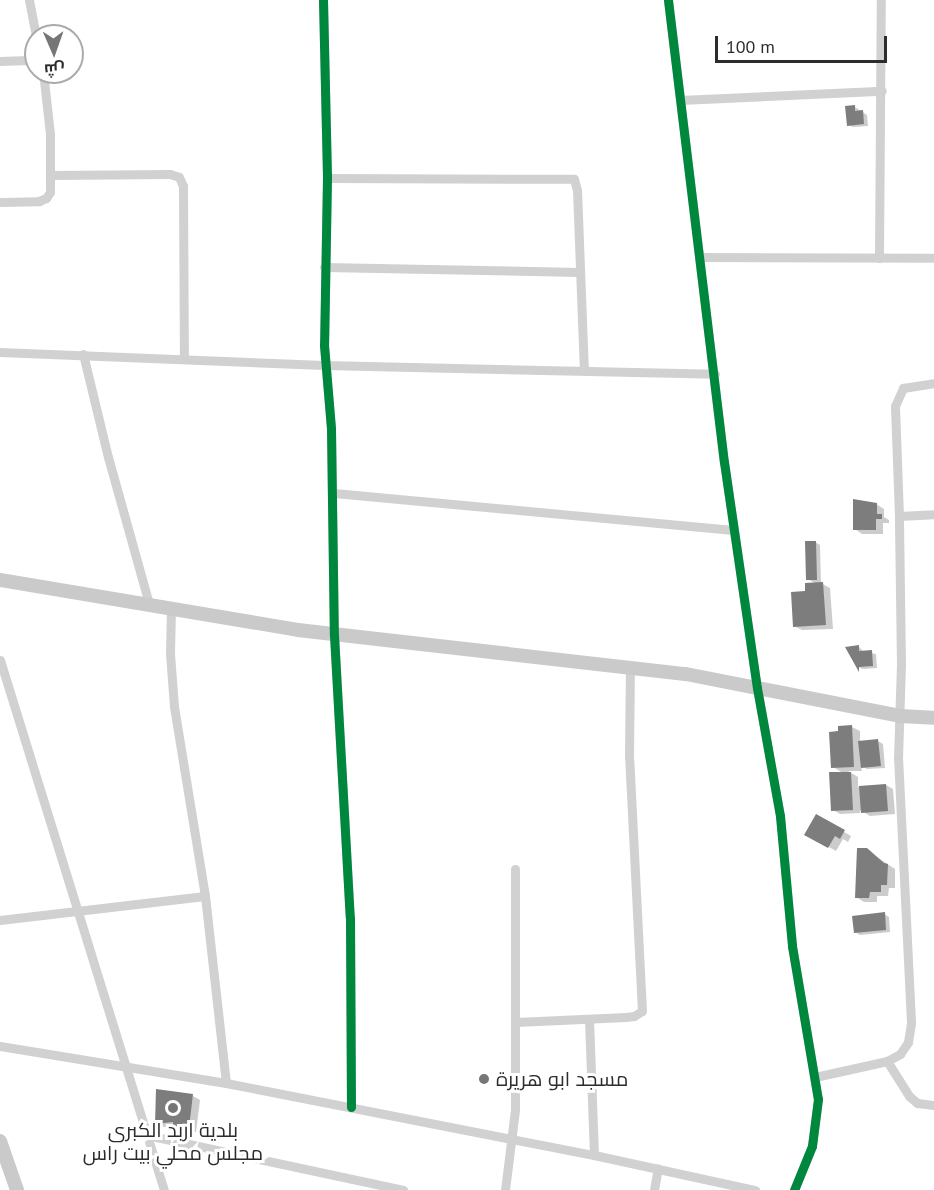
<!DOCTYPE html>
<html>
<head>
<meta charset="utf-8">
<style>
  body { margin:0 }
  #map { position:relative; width:934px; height:1190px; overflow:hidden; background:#fff; font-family:"PT Sans",Cairo,sans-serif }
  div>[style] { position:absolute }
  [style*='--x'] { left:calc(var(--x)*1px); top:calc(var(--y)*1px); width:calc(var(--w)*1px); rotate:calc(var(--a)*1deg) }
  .shadow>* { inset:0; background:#0003 }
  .building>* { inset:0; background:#7d7d7d }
  .street>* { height:9px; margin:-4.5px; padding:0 4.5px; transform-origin:4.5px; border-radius:4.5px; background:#d1d1d1 }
  .secondary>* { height:14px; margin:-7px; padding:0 7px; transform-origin:7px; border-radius:7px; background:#cacaca }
  .cycleway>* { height:9px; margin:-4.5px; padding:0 4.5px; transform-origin:4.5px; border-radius:4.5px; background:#00873e }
  .dots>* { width:16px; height:16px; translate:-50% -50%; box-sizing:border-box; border:3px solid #fff; border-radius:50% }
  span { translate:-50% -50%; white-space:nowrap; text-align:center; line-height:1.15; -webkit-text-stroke:6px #fff; paint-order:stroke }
  .poi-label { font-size:20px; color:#2c2c2c }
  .left { translate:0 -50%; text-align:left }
  .north { position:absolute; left:24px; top:24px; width:60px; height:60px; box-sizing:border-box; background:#fff; border:2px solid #ababab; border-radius:50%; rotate:178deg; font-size:16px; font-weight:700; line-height:24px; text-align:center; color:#2c2c2c }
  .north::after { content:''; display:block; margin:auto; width:21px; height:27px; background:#767676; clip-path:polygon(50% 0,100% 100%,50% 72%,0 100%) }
  .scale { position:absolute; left:715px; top:36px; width:172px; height:27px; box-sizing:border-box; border:3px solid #2c2c2c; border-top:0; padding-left:8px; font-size:18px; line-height:21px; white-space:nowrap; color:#2c2c2c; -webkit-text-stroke:4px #fff; paint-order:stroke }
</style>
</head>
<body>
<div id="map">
  <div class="shadow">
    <i style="clip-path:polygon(855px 107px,867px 115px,868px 126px,853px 127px,848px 125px)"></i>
    <i style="clip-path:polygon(876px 504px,884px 509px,884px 517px,889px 520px,889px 523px,883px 523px,883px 534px,862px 534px,855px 529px)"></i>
    <i style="clip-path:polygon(815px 542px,820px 545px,821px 583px,830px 588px,833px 629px,802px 630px,794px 626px,807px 592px,816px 584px,808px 579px)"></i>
    <i style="clip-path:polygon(859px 647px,864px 652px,876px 654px,877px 668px,863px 669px,858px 667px)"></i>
    <i style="clip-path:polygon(852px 727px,860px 731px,860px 743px,878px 741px,883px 744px,885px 768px,867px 769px,861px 766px,862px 771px,848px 771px,858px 777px,858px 787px,886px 785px,893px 789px,895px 814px,870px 816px,860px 810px,860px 813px,840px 814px,833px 810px,843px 773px,833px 767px,840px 733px)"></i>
    <i style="clip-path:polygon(817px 816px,851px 836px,848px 842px,843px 839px,836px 851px,806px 834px)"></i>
    <i style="clip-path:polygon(866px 850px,895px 869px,895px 888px,889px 888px,888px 896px,877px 896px,877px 902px,864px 902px,856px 897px)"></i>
    <i style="clip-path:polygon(884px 914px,889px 917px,890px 932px,860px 935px,855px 932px)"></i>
    <i style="clip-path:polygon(193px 1096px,200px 1100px,196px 1132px,182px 1130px,175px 1126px,164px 1127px,156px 1123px)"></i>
  </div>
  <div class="building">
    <i style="clip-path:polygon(855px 105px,855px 111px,863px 110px,864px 124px,847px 126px,845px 106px)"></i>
    <i style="clip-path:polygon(853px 499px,877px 503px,877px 514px,882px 514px,882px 519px,876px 519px,876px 530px,853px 530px)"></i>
    <i style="clip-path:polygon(805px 541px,816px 541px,817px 580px,806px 580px)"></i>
    <i style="clip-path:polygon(823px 582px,826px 625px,793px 627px,791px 592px,805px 591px,805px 583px)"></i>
    <i style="clip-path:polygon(859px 645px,859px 651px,872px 650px,873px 666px,859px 667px,859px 672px,845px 647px)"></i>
    <i style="clip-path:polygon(852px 725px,854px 767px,831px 768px,829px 732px,838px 731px,838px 726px)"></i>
    <i style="clip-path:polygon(878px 739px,881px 766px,861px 768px,858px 741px)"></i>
    <i style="clip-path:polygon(829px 772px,851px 772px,853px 810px,831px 811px)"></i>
    <i style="clip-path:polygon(886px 784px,888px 811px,861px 813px,859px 786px)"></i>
    <i style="clip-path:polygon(816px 814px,845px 830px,840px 839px,835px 836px,828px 848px,804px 835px)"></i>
    <i style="clip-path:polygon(857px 848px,867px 848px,884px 863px,888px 864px,887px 885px,881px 885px,881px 892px,870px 892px,869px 898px,855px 898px)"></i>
    <i style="clip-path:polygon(885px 912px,886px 930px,854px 933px,852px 916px)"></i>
    <i style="clip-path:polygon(156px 1089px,193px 1094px,189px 1128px,173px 1127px,173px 1122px,155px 1124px)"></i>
  </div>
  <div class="street">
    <i style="--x:29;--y:0;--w:37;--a:79"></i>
    <i style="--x:323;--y:0;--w:178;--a:88.7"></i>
    <i style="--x:327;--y:178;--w:167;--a:91"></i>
    <i style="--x:324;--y:345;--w:84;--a:85.2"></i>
    <i style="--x:331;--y:429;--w:206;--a:89.2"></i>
    <i style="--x:334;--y:635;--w:283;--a:86.8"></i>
    <i style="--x:350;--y:918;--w:189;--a:89.7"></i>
    <i style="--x:668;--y:0;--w:465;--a:83.1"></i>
    <i style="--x:724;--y:462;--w:228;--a:81.7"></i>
    <i style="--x:757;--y:688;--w:130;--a:79.8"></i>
    <i style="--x:780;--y:816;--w:131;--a:84.7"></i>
    <i style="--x:792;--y:946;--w:155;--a:80.4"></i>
    <i style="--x:818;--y:1099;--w:47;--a:97.3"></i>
    <i style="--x:812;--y:1146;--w:48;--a:112.2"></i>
    <i style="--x:0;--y:61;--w:36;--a:-2"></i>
    <i style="--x:680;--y:100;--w:202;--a:-2.6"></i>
    <i style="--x:51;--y:175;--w:119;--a:-0.5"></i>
    <i style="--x:170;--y:174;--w:9;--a:18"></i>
    <i style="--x:179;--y:177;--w:10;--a:66"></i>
    <i style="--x:183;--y:186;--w:173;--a:89.7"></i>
    <i style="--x:327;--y:178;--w:247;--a:0.2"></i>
    <i style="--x:574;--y:179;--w:11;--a:75"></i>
    <i style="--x:577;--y:190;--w:180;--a:87.8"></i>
    <i style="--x:0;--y:202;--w:39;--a:-1"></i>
    <i style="--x:39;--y:201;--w:8;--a:-23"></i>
    <i style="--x:46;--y:198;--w:7;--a:-56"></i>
    <i style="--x:50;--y:192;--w:58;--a:-90"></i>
    <i style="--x:50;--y:134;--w:62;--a:-96.4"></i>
    <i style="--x:699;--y:257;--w:235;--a:0.2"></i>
    <i style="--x:879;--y:258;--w:258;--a:-89.6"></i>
    <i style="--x:324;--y:267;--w:255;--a:1.1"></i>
    <i style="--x:0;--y:352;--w:324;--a:2.3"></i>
    <i style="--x:324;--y:365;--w:391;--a:1.3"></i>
    <i style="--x:83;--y:354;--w:106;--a:76.4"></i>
    <i style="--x:108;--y:457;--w:153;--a:74.4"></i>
    <i style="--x:334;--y:493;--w:401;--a:5.3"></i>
    <i style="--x:899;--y:516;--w:110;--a:-92.1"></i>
    <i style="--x:895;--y:406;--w:20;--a:-66"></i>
    <i style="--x:903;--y:388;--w:31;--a:-9"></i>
    <i style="--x:0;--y:660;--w:555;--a:72.81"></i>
    <i style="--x:205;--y:896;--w:188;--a:83.6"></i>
    <i style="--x:0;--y:920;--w:206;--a:-6.7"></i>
    <i style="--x:205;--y:896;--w:193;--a:-99.3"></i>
    <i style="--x:174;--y:706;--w:52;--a:-94.4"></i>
    <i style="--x:170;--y:654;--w:46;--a:-88.8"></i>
    <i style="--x:589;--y:1019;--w:136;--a:87.9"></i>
    <i style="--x:516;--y:1022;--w:110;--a:-2.6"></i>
    <i style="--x:626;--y:1017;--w:8;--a:-7"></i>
    <i style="--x:634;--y:1016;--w:9;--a:-32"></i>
    <i style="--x:642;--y:1011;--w:254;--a:-92.9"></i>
    <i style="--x:629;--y:757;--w:90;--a:-89.4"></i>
    <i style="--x:0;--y:1046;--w:229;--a:9.3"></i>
    <i style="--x:226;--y:1083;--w:375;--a:11.1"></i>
    <i style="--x:594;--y:1155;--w:165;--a:12.3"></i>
    <i style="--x:887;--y:1061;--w:41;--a:57.8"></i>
    <i style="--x:909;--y:1096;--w:11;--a:41"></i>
    <i style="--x:917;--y:1103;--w:17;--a:7"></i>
    <i style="--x:815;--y:1077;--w:74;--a:-12.5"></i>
    <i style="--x:887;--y:1061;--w:15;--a:-28"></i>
    <i style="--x:900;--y:1054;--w:14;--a:-56"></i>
    <i style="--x:908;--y:1042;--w:20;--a:-81"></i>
    <i style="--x:911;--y:1022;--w:263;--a:-92.8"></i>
    <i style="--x:898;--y:759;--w:94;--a:-88.2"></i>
    <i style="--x:901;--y:665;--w:149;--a:-90.8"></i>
    <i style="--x:899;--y:516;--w:35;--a:-3"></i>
    <i style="--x:147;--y:1135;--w:262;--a:12.1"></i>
    <i style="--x:505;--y:1190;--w:81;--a:-82.9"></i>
    <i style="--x:515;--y:1110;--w:241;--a:-90"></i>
    <i style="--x:654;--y:1190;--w:22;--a:-80"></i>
  </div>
  <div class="secondary">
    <i style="--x:0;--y:580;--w:302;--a:9.5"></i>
    <i style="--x:298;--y:630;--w:390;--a:6.5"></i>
    <i style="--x:686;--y:674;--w:218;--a:11.1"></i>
    <i style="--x:900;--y:716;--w:34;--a:3"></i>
    <i style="--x:0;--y:1141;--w:52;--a:70.9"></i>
  </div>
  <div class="cycleway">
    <i style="--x:323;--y:0;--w:178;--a:88.7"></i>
    <i style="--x:327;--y:178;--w:167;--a:91"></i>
    <i style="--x:324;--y:345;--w:84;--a:85.2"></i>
    <i style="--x:331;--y:429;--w:206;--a:89.2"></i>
    <i style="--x:334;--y:635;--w:283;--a:86.8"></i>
    <i style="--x:350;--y:918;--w:189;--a:89.7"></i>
    <i style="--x:668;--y:0;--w:465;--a:83.1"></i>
    <i style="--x:724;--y:462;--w:228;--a:81.7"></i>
    <i style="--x:757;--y:688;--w:130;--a:79.8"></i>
    <i style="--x:780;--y:816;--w:131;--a:84.7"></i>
    <i style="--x:792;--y:946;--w:155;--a:80.4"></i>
    <i style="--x:818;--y:1099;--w:47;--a:97.3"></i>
    <i style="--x:812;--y:1146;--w:48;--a:112.2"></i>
  </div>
  <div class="dots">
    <i style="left:484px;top:1079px;background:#767676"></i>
    <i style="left:173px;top:1108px;background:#767676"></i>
  </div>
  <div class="poi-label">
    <span class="left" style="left:496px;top:1079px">مسجد ابو هريرة</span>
    <span style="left:173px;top:1142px">بلدية اربد الكبرى<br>مجلس محلي بيت راس</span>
  </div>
  <div class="north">ش</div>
  <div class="scale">100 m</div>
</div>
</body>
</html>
